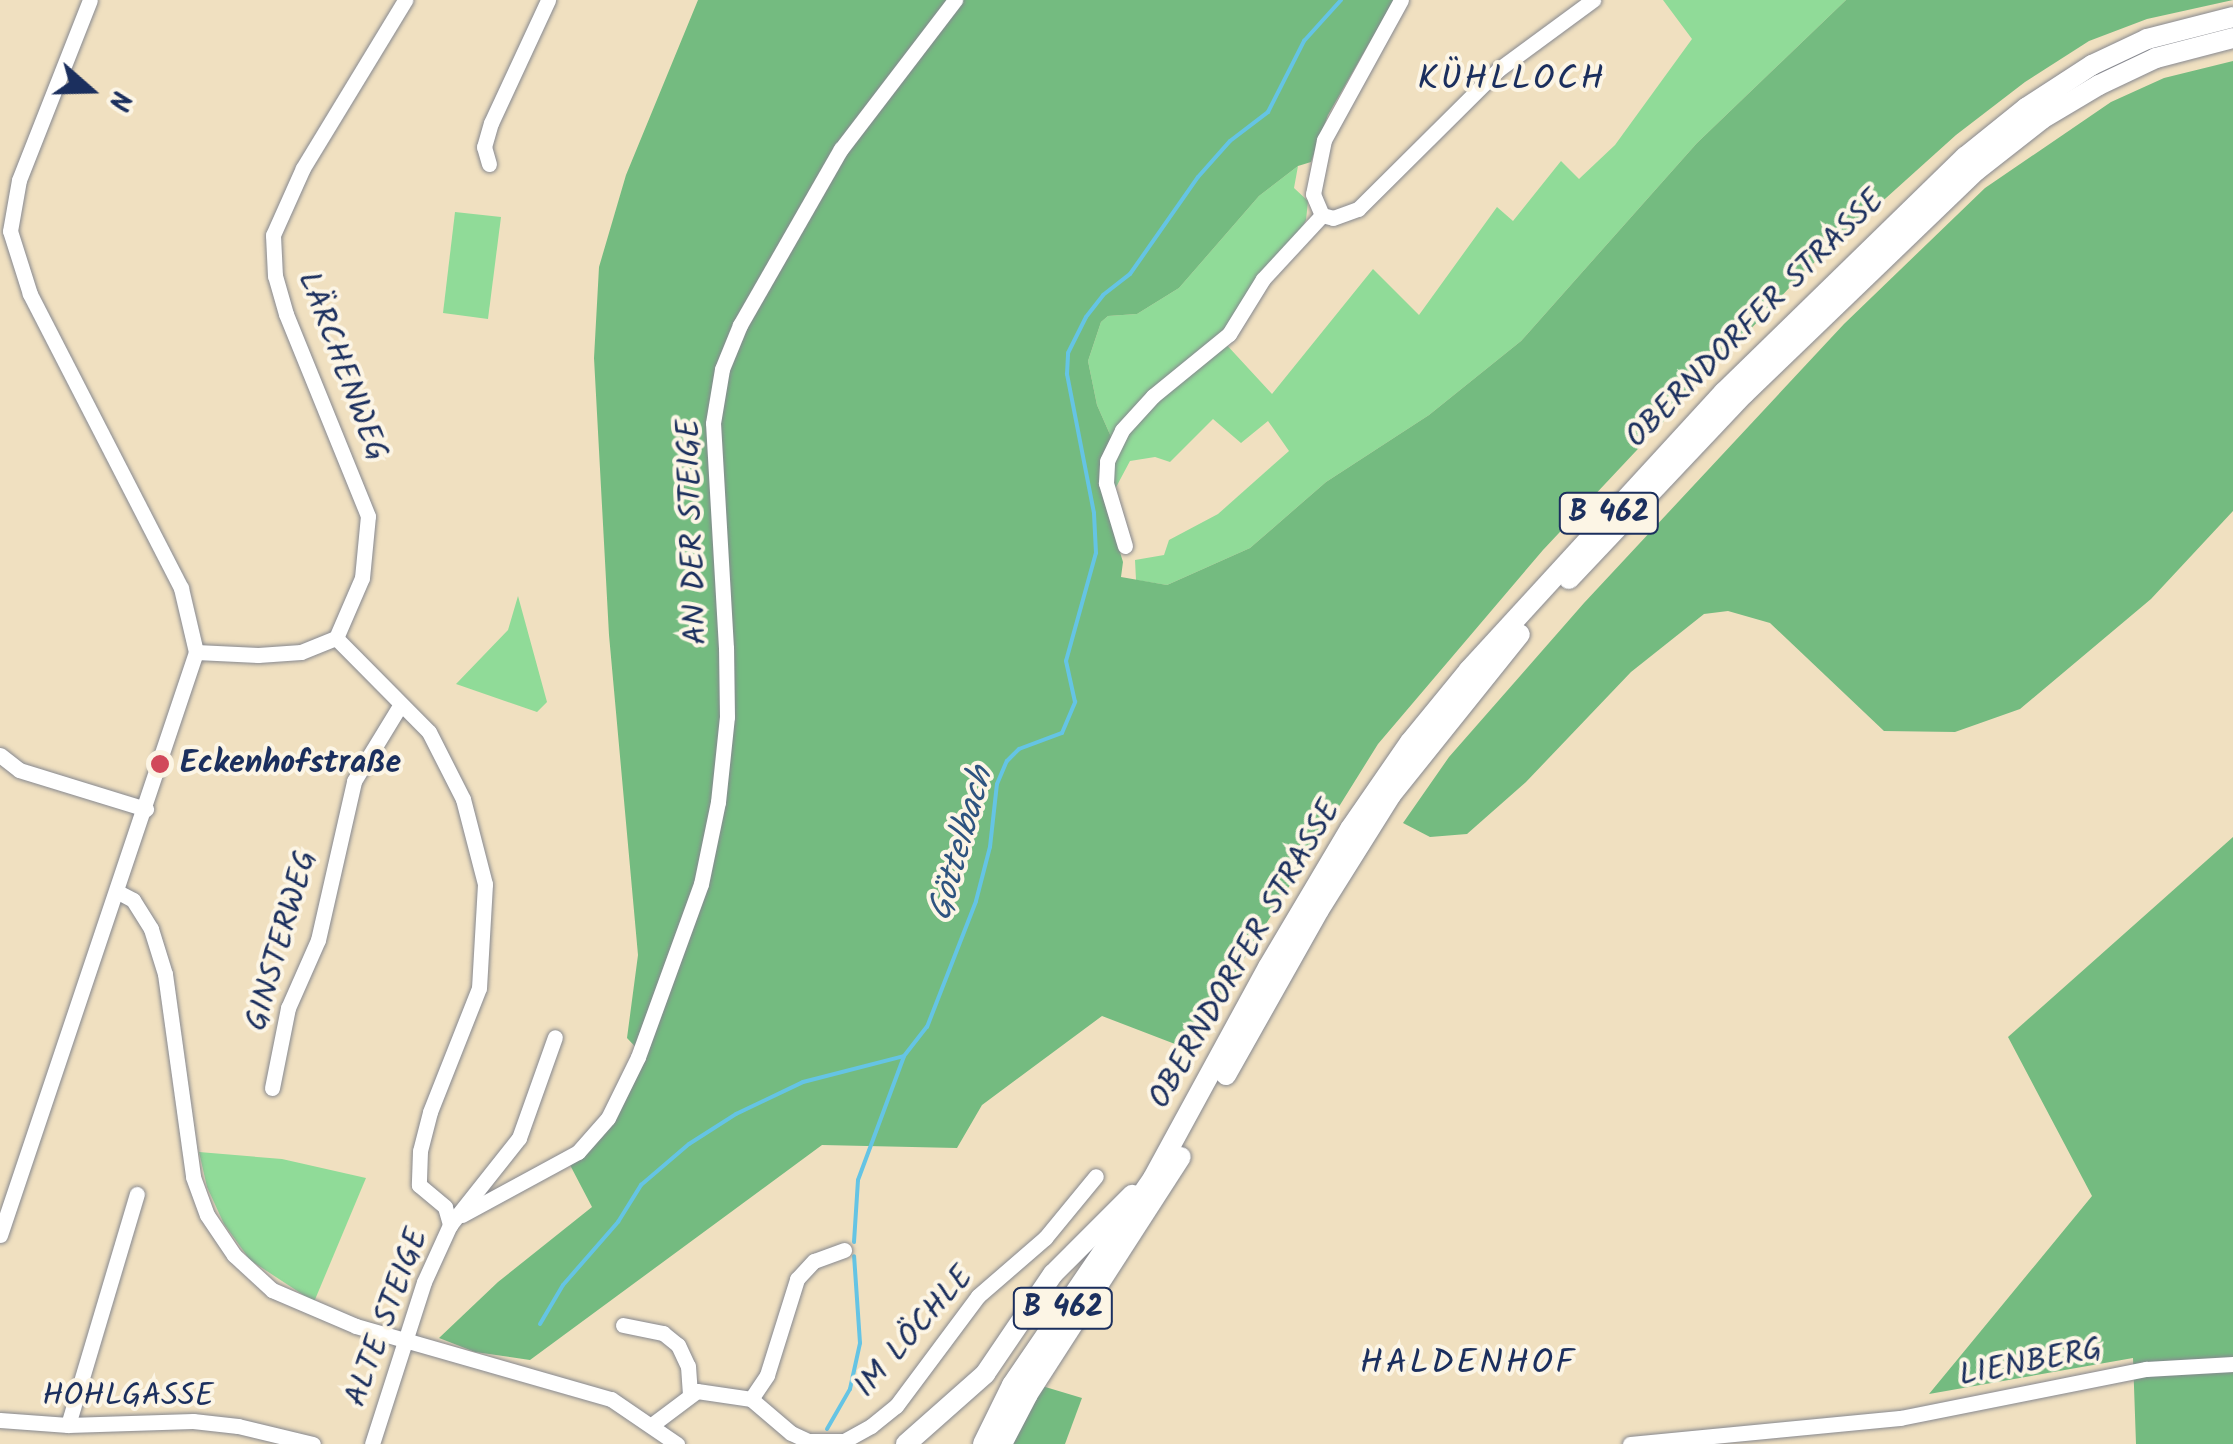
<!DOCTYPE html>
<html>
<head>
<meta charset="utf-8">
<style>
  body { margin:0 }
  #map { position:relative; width:2233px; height:1444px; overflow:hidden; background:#f0e0c0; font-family:Kalam,sans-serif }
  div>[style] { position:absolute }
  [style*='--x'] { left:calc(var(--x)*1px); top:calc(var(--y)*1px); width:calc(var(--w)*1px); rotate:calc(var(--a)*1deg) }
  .green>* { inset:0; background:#90db98 }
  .forest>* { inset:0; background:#74bb80 }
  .stream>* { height:4px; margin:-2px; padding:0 2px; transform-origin:2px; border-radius:2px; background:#65c4e4 }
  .roads { filter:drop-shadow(0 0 2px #86888f) drop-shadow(0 0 2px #86888f) }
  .minor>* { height:15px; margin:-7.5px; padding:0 7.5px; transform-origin:7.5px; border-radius:7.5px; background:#fff }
  .major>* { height:20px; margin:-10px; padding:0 10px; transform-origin:10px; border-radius:10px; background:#fff }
  .dots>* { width:28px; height:28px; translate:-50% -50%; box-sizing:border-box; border:5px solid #fcf5e5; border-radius:50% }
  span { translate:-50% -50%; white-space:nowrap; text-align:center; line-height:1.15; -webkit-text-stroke:8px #fcf5e5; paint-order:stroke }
  .shield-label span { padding:2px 8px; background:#fcf5e5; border:2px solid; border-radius:8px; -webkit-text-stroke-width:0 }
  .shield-label { font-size:30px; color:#1b2f5e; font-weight:700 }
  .street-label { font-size:32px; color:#1b2f5e }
  .poi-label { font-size:32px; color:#1b2f5e; font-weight:700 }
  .left { translate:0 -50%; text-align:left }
  .neighbourhood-label { font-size:35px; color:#1b2f5e; letter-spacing:2.5px }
  .water-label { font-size:35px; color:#2e5480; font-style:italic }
  .north { position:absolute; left:40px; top:40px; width:100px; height:100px; -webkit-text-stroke:8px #fcf5e5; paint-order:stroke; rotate:110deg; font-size:28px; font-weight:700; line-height:40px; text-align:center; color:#1b2f5e }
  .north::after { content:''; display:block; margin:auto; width:35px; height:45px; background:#1b2f5e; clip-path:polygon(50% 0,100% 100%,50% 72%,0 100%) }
</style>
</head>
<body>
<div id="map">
  <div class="green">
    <i style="clip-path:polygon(1663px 0,1846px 0,1697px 143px,1521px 341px,1429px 415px,1326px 482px,1250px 548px,1167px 585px,1136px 580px,1135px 560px,1164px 555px,1169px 540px,1218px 514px,1289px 451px,1268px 421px,1241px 443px,1213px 419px,1170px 462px,1155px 457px,1130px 461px,1114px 491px,1111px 463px,1127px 429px,1224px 342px,1272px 394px,1373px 269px,1419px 315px,1497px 207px,1513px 221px,1561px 161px,1579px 179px,1615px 145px,1692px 39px)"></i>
    <i style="clip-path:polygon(1298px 166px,1294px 188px,1308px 201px,1306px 220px,1294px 243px,1220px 337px,1112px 439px,1097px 405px,1088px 361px,1101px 322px,1108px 316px,1137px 314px,1179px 288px,1259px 196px)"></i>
    <i style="clip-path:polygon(455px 212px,501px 217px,488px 319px,443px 313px)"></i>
    <i style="clip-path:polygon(518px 596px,547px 702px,537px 712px,456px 684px,508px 630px)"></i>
    <i style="clip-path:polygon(199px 1152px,282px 1159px,366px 1178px,314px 1302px,250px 1260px,224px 1224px,207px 1187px)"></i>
  </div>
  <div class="forest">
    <i style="clip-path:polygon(698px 0,1394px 0,1328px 115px,1311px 162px,1298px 166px,1259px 196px,1179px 288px,1137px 314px,1108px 316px,1101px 322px,1088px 361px,1097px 405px,1112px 439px,1106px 505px,1123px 562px,1121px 577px,1167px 585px,1250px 548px,1326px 482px,1429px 415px,1521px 341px,1697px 143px,1846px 0,2233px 0,2147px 19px,2089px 41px,2025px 82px,1956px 135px,1806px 270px,1543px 550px,1378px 744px,1188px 1049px,1102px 1016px,982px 1105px,957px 1148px,822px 1145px,530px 1360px,475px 1352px,439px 1338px,498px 1282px,592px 1207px,570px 1165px,593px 1147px,646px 1058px,627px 1038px,638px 955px,609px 635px,594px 358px,599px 267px,626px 175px)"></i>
    <i style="clip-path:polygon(2233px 61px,2233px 511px,2151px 599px,2020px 709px,1955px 732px,1884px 731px,1770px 623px,1728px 611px,1704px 614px,1631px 672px,1526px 782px,1467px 834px,1430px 837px,1403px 823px,1449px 757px,1584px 603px,1844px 324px,1985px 188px,2111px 102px,2164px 78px)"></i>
    <i style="clip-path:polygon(2233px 837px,2233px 1444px,2136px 1444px,2133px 1358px,1929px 1394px,2092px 1196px,2008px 1037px)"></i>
    <i style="clip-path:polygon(1042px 1386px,1082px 1398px,1065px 1444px,1013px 1444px)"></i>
  </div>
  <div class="stream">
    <i style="--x:854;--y:1242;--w:62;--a:-86.3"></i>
    <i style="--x:858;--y:1180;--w:132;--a:-69.6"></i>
    <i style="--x:540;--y:1324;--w:45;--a:-59.5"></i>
    <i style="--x:563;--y:1285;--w:84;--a:-48.9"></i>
    <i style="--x:618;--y:1222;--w:44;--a:-58.1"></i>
    <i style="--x:641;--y:1185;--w:63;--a:-40.5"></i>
    <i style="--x:689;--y:1144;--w:56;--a:-32.6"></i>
    <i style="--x:736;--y:1114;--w:74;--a:-25.5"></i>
    <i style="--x:803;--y:1082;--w:104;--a:-14.4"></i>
    <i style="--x:904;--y:1056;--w:37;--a:-52"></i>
    <i style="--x:927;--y:1027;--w:135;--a:-68.7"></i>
    <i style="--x:976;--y:901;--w:56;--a:-75.5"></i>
    <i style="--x:990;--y:847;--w:63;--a:-83.7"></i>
    <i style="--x:997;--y:784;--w:25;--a:-67"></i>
    <i style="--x:1007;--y:761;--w:17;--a:-45"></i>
    <i style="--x:1019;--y:749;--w:46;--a:-20.4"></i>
    <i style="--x:1062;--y:733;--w:34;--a:-67"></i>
    <i style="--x:1075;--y:702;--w:42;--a:-102.4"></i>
    <i style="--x:1066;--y:661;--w:112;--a:-74.5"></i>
    <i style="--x:1096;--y:553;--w:40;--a:-92.9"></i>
    <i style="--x:1094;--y:513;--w:142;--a:-101"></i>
    <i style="--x:1067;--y:374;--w:21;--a:-87"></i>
    <i style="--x:1068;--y:353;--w:40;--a:-63.4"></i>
    <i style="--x:1086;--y:317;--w:28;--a:-52"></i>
    <i style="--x:1103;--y:295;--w:34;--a:-38"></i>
    <i style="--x:1130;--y:274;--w:118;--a:-55"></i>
    <i style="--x:1198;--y:177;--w:48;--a:-48.4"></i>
    <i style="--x:1230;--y:141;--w:48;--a:-37.3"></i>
    <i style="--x:1268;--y:112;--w:80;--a:-63.1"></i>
    <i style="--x:1304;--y:41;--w:55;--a:-47.9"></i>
    <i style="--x:827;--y:1429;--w:46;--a:-60.1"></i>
    <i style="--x:850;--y:1389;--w:47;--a:-77.7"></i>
    <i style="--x:860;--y:1343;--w:87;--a:-93.9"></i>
  </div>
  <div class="roads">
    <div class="minor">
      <i style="--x:1401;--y:0;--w:160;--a:118.8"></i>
      <i style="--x:1324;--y:140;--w:55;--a:101.5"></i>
      <i style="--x:1313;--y:194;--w:23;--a:67"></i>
      <i style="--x:1322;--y:215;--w:11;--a:15"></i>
      <i style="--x:1333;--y:218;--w:27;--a:-20"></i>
      <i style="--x:1358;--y:209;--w:199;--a:-44.8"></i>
      <i style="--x:1499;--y:69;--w:117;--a:-36.3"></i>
      <i style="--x:489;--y:164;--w:18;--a:-106"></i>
      <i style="--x:484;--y:147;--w:25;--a:-74"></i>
      <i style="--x:491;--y:123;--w:136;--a:-65.1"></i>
      <i style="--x:1125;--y:546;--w:66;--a:-106.8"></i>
      <i style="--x:1106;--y:483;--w:22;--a:-87"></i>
      <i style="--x:1107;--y:461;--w:34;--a:-64"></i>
      <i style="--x:1122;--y:430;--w:46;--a:-47.6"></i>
      <i style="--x:1153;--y:396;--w:98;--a:-39.2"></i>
      <i style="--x:1229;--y:334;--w:65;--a:-58.3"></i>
      <i style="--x:1263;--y:279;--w:87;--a:-47.3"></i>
      <i style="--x:336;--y:638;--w:132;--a:45.3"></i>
      <i style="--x:429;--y:732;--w:75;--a:63.1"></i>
      <i style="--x:463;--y:799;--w:88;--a:75.5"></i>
      <i style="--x:485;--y:884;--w:104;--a:93.3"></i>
      <i style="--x:479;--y:988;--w:133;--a:111.6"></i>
      <i style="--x:430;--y:1112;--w:40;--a:104.4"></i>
      <i style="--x:420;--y:1151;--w:34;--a:92"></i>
      <i style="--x:419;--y:1185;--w:34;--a:40"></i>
      <i style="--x:445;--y:1207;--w:19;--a:74"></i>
      <i style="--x:196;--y:652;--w:62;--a:2.8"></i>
      <i style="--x:258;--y:655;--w:43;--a:-4"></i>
      <i style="--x:301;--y:652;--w:38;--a:-22"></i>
      <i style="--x:336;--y:638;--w:65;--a:-66.6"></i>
      <i style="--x:362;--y:578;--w:62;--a:-84.5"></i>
      <i style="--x:368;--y:516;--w:218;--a:-112.1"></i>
      <i style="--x:286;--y:314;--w:40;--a:-106"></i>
      <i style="--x:275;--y:276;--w:41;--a:-92.8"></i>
      <i style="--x:273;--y:235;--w:73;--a:-65.9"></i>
      <i style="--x:303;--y:168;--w:197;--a:-58.7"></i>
      <i style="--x:0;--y:755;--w:24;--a:38"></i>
      <i style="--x:19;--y:770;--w:133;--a:17.1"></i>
      <i style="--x:118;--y:892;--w:17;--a:28"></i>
      <i style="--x:133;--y:900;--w:34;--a:58"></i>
      <i style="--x:151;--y:929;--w:47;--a:72.7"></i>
      <i style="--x:165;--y:974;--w:205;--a:82.1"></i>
      <i style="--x:193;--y:1177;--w:40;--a:69.8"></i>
      <i style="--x:207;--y:1215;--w:48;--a:56"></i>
      <i style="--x:234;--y:1255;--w:52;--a:42.6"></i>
      <i style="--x:272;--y:1290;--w:91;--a:23.2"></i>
      <i style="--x:356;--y:1326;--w:265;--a:16"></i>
      <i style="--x:611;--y:1399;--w:80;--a:34.3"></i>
      <i style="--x:272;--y:1088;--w:82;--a:-78.7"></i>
      <i style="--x:288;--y:1008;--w:74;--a:-66.2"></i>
      <i style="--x:318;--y:940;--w:163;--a:-77.2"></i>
      <i style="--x:354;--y:781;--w:90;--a:-58.6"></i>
      <i style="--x:462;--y:1215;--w:132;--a:-28.5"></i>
      <i style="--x:578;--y:1152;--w:45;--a:-48.6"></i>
      <i style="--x:608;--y:1118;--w:68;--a:-63.8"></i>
      <i style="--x:638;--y:1057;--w:184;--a:-70"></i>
      <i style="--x:701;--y:884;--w:84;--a:-78.3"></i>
      <i style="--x:718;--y:802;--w:85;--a:-84"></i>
      <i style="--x:727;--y:717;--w:69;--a:-90.8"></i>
      <i style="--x:726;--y:648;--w:225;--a:-93.3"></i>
      <i style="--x:713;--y:423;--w:55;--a:-80.5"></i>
      <i style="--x:722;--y:369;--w:48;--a:-67.8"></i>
      <i style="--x:740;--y:325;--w:203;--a:-60.2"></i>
      <i style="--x:841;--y:149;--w:188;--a:-52.6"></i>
      <i style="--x:0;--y:1235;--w:615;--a:-71.42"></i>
      <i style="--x:196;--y:652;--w:66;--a:-103.2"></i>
      <i style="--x:181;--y:588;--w:331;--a:-117.2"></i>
      <i style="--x:30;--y:294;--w:66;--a:-107.6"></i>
      <i style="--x:10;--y:231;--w:52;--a:-80"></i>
      <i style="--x:19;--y:180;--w:193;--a:-68.5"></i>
      <i style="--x:623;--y:1325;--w:41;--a:11.3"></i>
      <i style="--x:663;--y:1333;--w:19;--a:39"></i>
      <i style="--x:678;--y:1345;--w:23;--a:65"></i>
      <i style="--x:688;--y:1366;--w:29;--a:86"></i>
      <i style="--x:751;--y:1399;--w:52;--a:40.4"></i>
      <i style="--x:791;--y:1433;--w:19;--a:25"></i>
      <i style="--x:808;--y:1441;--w:36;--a:0"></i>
      <i style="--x:844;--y:1441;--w:31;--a:-29"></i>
      <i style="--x:871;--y:1426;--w:32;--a:-39"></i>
      <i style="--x:896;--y:1406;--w:137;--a:-53.3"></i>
      <i style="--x:978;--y:1296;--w:89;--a:-40.9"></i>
      <i style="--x:1045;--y:1238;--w:80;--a:-50.6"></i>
      <i style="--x:0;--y:1420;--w:68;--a:4.2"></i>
      <i style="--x:68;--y:1425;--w:125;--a:-1.8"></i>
      <i style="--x:193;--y:1421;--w:45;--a:6.3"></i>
      <i style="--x:238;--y:1426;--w:77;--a:13.5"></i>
      <i style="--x:653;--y:1424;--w:55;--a:-36.9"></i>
      <i style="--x:697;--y:1391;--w:55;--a:8.4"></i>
      <i style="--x:751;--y:1399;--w:29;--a:-56"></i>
      <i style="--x:767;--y:1375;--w:101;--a:-72.6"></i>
      <i style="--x:797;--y:1279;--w:25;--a:-47"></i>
      <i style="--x:814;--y:1261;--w:32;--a:-20"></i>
      <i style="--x:68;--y:1425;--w:241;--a:-73.4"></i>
      <i style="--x:372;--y:1444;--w:170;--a:-72.2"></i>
      <i style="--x:424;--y:1282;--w:63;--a:-65.5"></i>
      <i style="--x:450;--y:1225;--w:111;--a:-51.6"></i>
      <i style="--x:519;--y:1138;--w:107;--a:-70.4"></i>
      <i style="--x:1630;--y:1444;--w:271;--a:-5.5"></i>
      <i style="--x:1900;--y:1418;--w:251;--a:-11.3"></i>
      <i style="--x:2146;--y:1369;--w:87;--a:-3.3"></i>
    </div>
    <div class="major">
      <i style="--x:1569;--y:579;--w:255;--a:-46.6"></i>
      <i style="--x:1744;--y:394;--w:322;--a:-43.9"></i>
      <i style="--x:1976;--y:171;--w:84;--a:-38.2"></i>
      <i style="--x:2042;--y:119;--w:66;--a:-30.8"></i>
      <i style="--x:2099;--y:85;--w:63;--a:-25.3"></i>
      <i style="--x:2156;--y:58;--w:80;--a:-14.6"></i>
      <i style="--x:1226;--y:1075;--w:189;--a:-60.6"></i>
      <i style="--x:1319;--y:910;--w:136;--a:-57.9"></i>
      <i style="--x:1391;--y:795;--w:206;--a:-51.3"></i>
      <i style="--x:906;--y:1444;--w:106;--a:-41.5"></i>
      <i style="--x:985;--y:1374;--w:121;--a:-55.8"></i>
      <i style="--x:1053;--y:1274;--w:112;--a:-45"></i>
      <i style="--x:983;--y:1444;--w:66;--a:-63.8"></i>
      <i style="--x:1012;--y:1385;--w:250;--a:-55.7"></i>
      <i style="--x:1153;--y:1178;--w:240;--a:-61.4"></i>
      <i style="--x:1268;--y:967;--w:161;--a:-59.3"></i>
      <i style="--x:1350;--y:829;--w:106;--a:-55.4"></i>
      <i style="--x:1410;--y:742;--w:93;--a:-50.7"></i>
      <i style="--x:1469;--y:670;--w:377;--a:-47.5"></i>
      <i style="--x:1724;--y:392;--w:337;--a:-44.3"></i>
      <i style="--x:1965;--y:157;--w:78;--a:-38.8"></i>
      <i style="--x:2026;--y:108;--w:79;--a:-33.1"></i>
      <i style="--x:2092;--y:65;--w:61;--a:-25.3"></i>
      <i style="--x:2147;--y:39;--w:89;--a:-14.3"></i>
      <i style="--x:1002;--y:1444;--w:56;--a:-62.5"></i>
      <i style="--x:1028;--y:1394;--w:282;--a:-57.2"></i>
    </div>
  </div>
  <div class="dots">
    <i style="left:160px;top:764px;background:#d1495b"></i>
  </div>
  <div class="shield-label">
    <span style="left:1609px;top:513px">B 462</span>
    <span style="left:1063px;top:1308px">B 462</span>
  </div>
  <div class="street-label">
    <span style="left:1756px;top:320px;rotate:-45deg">OBERNDORFER STRASSE</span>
    <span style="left:341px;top:367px;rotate:69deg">LÄRCHENWEG</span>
    <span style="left:694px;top:532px;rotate:-92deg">AN DER STEIGE</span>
    <span style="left:283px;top:941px;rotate:-74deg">GINSTERWEG</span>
    <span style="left:1246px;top:955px;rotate:-60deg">OBERNDORFER STRASSE</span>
    <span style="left:388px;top:1318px;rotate:-70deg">ALTE STEIGE</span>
    <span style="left:915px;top:1333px;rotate:-49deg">IM LÖCHLE</span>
    <span style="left:2031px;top:1364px;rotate:-11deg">LIENBERG</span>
    <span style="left:128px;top:1397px">HOHLGASSE</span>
  </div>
  <div class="poi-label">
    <span class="left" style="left:180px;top:764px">Eckenhofstraße</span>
  </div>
  <div class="neighbourhood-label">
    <span style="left:1512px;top:80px">KÜHLLOCH</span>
    <span style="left:1468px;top:1364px">HALDENHOF</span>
  </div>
  <div class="water-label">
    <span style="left:962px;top:844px;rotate:-74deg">Göttelbach</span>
  </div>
  <div class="north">N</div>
</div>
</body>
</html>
